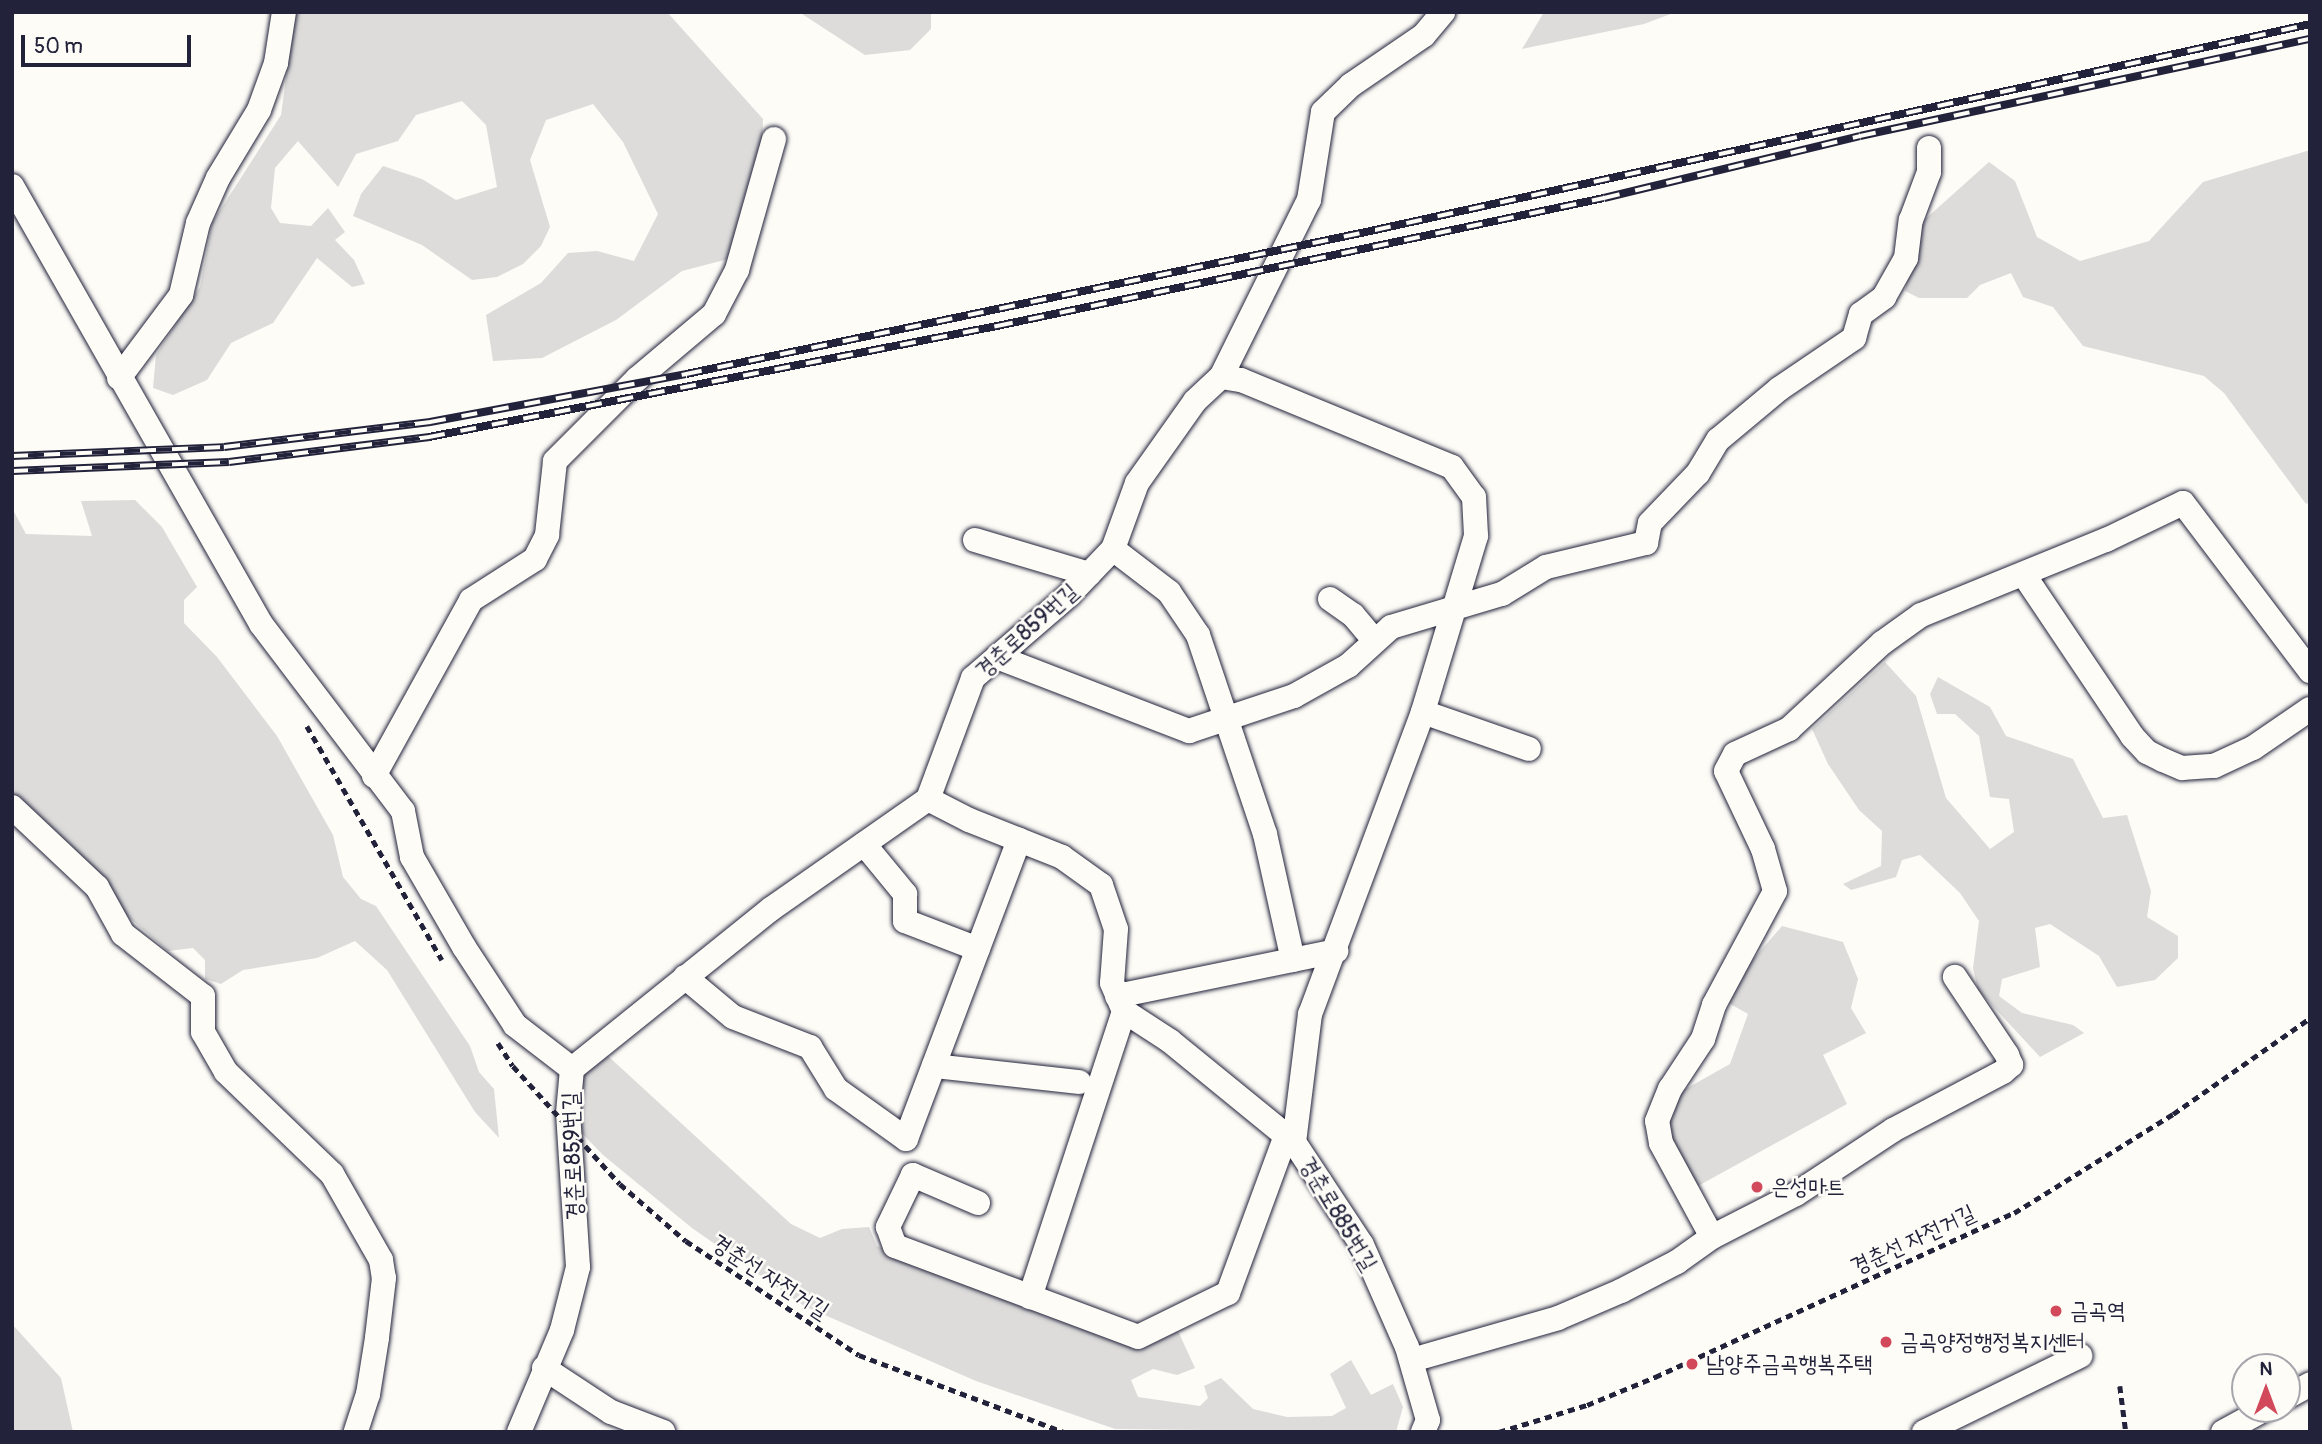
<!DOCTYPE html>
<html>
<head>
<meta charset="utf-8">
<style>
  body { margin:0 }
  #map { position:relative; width:2322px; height:1444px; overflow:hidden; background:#fdfcf7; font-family:Pangolin,"Poor Story",sans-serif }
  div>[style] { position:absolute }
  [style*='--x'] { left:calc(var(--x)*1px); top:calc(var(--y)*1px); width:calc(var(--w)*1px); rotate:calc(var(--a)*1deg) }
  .green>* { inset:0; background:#dddcdb }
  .path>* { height:4.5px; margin-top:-2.25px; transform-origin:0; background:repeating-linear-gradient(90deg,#22223b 0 7px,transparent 0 12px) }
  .roads { filter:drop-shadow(0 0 2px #22223b) drop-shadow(0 0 2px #22223b) }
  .minor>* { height:24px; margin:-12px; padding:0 12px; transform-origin:12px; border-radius:12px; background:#fdfcf7 }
  .rail>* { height:8px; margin-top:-4px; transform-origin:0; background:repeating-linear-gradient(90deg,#fdfcf7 0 16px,#22223b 0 32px); box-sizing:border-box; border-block:2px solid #22223b }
  .path-bridge>* { height:4.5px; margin-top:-2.25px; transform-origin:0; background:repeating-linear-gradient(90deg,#22223b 0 7px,transparent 0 12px) }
  .dots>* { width:19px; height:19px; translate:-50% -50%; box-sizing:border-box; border:4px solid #fdfcf7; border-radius:50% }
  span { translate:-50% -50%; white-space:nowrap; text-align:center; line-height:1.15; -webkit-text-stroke:5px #fdfcf7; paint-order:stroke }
  .street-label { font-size:23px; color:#22223b }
  .poi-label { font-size:23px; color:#22223b }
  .left { translate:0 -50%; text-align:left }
  .frame { position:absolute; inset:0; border:14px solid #22223b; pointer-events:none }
  .north { position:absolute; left:2231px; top:1353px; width:70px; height:70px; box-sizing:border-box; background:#fdfcf7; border:2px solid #a5a5ac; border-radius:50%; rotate:0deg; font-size:19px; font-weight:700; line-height:28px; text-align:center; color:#22223b }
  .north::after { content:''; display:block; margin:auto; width:24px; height:32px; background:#d1495b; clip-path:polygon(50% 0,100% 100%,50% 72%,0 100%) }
  .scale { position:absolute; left:21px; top:35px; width:170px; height:32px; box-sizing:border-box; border:4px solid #22223b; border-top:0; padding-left:9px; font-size:21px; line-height:24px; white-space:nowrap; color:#22223b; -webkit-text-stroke:5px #fdfcf7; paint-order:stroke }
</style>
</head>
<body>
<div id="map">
  <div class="green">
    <i style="clip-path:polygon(295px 12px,667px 12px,763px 119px,762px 149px,732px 258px,682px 271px,616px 320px,542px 358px,493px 361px,486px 315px,541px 283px,568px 253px,597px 251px,634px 261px,658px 214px,623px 142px,593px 104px,546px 120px,530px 160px,550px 227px,541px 246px,523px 264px,497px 277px,472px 280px,422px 245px,353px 216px,361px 194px,383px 166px,422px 179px,456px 200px,497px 187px,486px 125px,462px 101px,416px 115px,398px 141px,356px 154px,338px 187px,298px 141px,275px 168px,271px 208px,280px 223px,311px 226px,328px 208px,345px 232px,335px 240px,354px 260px,365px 284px,352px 287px,317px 258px,273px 323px,231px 343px,207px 380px,173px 395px,153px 388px,156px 355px,200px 287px,212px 223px,281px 115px)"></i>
    <i style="clip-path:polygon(799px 12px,931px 12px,931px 29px,910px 50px,865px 55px)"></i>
    <i style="clip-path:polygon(1544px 12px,1676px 12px,1644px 24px,1522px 49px)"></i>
    <i style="clip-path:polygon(2310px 150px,2310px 502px,2306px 504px,2224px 393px,2204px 376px,2083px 346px,2053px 307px,2023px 297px,2011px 273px,1980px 285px,1967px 298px,1919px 298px,1905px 291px,1922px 222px,1989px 162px,2015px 181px,2037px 237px,2080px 261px,2149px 241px,2203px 182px)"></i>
    <i style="clip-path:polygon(135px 500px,162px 527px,197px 587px,184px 600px,184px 623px,217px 657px,277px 736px,333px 835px,343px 877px,361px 899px,376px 906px,470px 1046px,479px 1072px,494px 1089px,499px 1138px,475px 1112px,387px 970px,355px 941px,317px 958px,243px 970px,221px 984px,205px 979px,205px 960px,193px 948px,168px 951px,126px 915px,103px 878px,12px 795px,12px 508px,26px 534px,92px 536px,81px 501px)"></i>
    <i style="clip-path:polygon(1885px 662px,1916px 696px,1946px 798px,1990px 849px,2014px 832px,2009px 799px,1990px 797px,1979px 736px,1955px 714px,1937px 714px,1930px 694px,1938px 677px,1990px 707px,2006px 736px,2073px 759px,2103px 818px,2127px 815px,2151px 891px,2147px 917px,2178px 936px,2178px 958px,2155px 980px,2117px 987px,2099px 956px,2050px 924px,2035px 928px,2040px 967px,2002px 979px,1999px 996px,2022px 1013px,2073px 1025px,2084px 1033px,2040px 1057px,1978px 990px,1973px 968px,1979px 921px,1960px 893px,1920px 855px,1902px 860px,1896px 877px,1851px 890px,1843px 884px,1881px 866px,1882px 831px,1859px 810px,1828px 764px,1812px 729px)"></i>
    <i style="clip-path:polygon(1782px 926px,1843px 942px,1858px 979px,1851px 1008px,1866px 1033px,1823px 1055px,1847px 1104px,1698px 1186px,1669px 1138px,1667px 1121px,1682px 1091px,1730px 1064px,1748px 1014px,1725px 1001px,1744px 970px)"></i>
    <i style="clip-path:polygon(608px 1056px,791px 1224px,820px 1238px,842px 1229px,869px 1227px,877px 1246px,1140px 1350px,1178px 1331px,1195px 1368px,1177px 1375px,1153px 1369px,1131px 1380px,1138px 1397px,1200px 1406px,1208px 1398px,1204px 1386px,1221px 1378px,1253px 1409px,1287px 1417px,1332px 1416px,1346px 1408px,1330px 1374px,1351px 1360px,1371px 1395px,1393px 1384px,1403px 1407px,1396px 1432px,1115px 1429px,976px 1381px,804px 1306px,692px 1228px,603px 1155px,574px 1125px,581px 1077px)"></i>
    <i style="clip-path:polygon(12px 1324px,61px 1378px,73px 1432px,12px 1432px)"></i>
  </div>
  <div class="path">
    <i style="--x:307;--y:726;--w:270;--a:60"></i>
    <i style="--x:498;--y:1043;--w:27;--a:57"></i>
    <i style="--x:620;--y:1184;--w:87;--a:40.8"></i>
    <i style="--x:686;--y:1241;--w:207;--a:33.4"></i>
    <i style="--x:859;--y:1355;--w:219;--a:20.6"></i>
    <i style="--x:2120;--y:1386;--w:46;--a:82.6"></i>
    <i style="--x:1499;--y:1432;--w:92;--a:-17.1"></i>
    <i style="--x:1587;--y:1405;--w:74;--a:-22.4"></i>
    <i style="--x:1655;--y:1377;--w:395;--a:-24.6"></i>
    <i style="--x:2014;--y:1213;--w:187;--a:-31.9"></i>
    <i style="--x:2173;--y:1114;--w:167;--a:-35"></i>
  </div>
  <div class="roads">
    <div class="minor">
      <i style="--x:12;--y:186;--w:504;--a:60.38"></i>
      <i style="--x:261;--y:624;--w:235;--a:52.8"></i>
      <i style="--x:403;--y:811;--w:47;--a:78.9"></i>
      <i style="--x:412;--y:857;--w:104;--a:60"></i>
      <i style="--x:464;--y:947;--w:93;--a:56.8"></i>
      <i style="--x:515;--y:1025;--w:72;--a:37.7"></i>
      <i style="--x:1221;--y:377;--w:20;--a:9"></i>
      <i style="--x:1241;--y:380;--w:228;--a:22.4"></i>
      <i style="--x:1452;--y:467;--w:37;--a:54"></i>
      <i style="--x:1474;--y:497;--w:39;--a:87"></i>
      <i style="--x:1476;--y:536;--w:184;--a:106.8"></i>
      <i style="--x:1423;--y:712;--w:322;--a:110.5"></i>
      <i style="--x:1310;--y:1014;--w:129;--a:97.1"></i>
      <i style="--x:1294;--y:1142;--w:123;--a:56.6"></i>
      <i style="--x:1362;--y:1245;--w:111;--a:66.2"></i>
      <i style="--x:1407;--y:1347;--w:76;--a:74"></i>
      <i style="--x:1428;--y:1420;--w:13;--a:113"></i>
      <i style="--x:119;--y:378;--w:104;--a:-53.2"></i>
      <i style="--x:181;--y:295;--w:74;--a:-76.7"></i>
      <i style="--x:198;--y:223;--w:49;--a:-66"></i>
      <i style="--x:218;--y:178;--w:79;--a:-58.9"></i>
      <i style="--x:259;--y:110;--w:50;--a:-70.1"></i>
      <i style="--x:276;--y:63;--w:52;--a:-81.1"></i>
      <i style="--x:975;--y:540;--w:119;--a:16.6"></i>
      <i style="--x:1113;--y:549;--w:71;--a:37.5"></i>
      <i style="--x:1169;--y:592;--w:52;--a:56"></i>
      <i style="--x:1198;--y:635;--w:210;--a:71.4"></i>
      <i style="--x:1265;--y:834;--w:129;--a:77.5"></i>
      <i style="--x:2024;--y:575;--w:194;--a:56.1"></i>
      <i style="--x:2132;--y:736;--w:22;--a:47"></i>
      <i style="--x:2147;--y:752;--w:18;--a:27"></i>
      <i style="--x:2163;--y:760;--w:21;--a:23"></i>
      <i style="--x:2182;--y:768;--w:32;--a:-4"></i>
      <i style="--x:2214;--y:766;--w:43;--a:-24.8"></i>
      <i style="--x:2253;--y:748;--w:69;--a:-34.4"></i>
      <i style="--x:1330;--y:599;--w:28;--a:35"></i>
      <i style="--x:1353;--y:615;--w:34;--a:50"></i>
      <i style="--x:997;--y:657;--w:206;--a:21.1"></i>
      <i style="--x:1189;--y:731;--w:111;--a:-18.4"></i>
      <i style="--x:1294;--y:696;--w:62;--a:-29.1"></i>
      <i style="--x:1348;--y:666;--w:58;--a:-42.2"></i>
      <i style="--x:1391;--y:627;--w:116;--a:-16.6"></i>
      <i style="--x:1502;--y:594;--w:52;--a:-31.5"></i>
      <i style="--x:1546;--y:567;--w:103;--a:-13.5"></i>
      <i style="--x:1646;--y:543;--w:20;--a:-79"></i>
      <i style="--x:1650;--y:523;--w:69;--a:-46.2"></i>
      <i style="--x:1698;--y:473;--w:39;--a:-59"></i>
      <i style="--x:1718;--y:440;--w:80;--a:-39.9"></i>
      <i style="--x:1779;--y:389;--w:91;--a:-34.2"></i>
      <i style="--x:1854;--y:338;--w:25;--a:-74"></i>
      <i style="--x:1861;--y:314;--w:29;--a:-36"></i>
      <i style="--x:1884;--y:297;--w:45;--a:-60.6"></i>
      <i style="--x:1906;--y:258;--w:38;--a:-83"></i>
      <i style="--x:1911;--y:220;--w:51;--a:-69.4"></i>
      <i style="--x:1929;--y:172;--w:24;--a:-90"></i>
      <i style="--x:1423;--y:712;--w:112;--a:19.2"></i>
      <i style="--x:374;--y:776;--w:201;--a:-61.1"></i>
      <i style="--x:471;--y:600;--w:76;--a:-32.6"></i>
      <i style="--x:535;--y:559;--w:27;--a:-63"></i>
      <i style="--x:547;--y:535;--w:74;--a:-83.8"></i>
      <i style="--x:555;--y:461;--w:116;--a:-45"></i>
      <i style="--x:637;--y:379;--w:101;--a:-40.2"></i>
      <i style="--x:714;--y:314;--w:50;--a:-62.4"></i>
      <i style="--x:737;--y:270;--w:136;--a:-74.2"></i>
      <i style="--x:928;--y:799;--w:46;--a:27.1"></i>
      <i style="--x:969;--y:820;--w:100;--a:21.7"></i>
      <i style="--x:1062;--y:857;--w:48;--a:35.7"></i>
      <i style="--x:1101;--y:885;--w:46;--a:71.2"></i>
      <i style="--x:1116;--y:929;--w:54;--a:94.2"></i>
      <i style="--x:1112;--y:983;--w:30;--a:67"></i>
      <i style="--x:1124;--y:1011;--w:55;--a:33.1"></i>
      <i style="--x:1170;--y:1041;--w:160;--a:39.2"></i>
      <i style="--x:12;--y:807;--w:117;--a:43.3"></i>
      <i style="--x:97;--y:887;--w:54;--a:61"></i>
      <i style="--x:123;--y:934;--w:101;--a:37.8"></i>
      <i style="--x:203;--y:996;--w:36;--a:90"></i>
      <i style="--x:203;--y:1032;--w:46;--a:60.1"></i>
      <i style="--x:226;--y:1072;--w:147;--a:43.9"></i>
      <i style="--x:332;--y:1174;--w:99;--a:60.3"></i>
      <i style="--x:381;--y:1260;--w:18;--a:81"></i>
      <i style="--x:384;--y:1278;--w:60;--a:96.7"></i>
      <i style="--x:377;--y:1338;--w:57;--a:99.1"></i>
      <i style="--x:368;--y:1394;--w:40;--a:108"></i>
      <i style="--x:864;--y:844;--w:65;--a:50.6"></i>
      <i style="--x:905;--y:894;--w:27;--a:90"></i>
      <i style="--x:905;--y:921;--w:78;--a:21"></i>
      <i style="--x:685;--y:977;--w:62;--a:39.8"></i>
      <i style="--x:733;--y:1017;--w:83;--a:21.3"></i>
      <i style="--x:810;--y:1047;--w:49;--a:58.2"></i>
      <i style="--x:836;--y:1089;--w:86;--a:35.5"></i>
      <i style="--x:906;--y:1139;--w:320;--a:-69.3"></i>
      <i style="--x:1117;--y:996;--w:224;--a:-11.6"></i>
      <i style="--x:934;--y:1066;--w:146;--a:6.3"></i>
      <i style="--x:978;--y:1203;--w:71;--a:-156.7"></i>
      <i style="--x:913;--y:1175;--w:58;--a:115.7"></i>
      <i style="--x:888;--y:1227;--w:20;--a:70"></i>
      <i style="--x:895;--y:1246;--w:259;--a:20.5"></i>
      <i style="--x:1138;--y:1337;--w:100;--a:-26.1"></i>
      <i style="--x:1228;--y:1293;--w:168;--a:-69.8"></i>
      <i style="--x:1712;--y:1237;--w:107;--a:-118.5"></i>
      <i style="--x:1661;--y:1143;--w:22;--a:-100"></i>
      <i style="--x:1657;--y:1121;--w:35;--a:-68"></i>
      <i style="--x:1670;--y:1089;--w:60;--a:-56.6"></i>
      <i style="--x:1703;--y:1039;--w:36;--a:-72"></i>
      <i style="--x:1714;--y:1005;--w:129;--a:-61.8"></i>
      <i style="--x:1775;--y:891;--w:44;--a:-105.9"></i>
      <i style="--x:1763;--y:849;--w:86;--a:-115.4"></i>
      <i style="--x:1726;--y:771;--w:19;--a:-62"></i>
      <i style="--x:1735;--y:754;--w:60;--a:-24.8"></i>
      <i style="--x:1789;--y:729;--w:127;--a:-42.8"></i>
      <i style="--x:1882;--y:643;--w:48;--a:-35.7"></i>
      <i style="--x:1921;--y:615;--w:200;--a:-22.1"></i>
      <i style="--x:2106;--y:540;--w:85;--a:-25.7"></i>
      <i style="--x:2183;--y:503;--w:211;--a:52.9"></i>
      <i style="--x:1030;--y:1297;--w:301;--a:-71.8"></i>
      <i style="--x:1412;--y:1360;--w:152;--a:-16"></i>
      <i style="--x:1558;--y:1318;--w:69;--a:-23.2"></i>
      <i style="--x:1621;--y:1291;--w:63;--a:-27.4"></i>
      <i style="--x:1677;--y:1262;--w:43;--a:-35.5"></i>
      <i style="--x:1712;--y:1237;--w:94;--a:-27.1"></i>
      <i style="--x:1796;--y:1194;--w:116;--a:-33.4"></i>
      <i style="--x:1893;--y:1130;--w:124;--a:-27.8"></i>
      <i style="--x:2003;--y:1072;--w:11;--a:-41"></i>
      <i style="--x:2011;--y:1065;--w:11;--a:-112"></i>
      <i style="--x:2007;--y:1055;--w:94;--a:-123.7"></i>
      <i style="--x:544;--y:1368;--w:80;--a:33.3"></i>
      <i style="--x:611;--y:1412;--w:56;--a:21"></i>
      <i style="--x:2287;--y:1397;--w:26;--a:-29"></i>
      <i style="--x:519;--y:1432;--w:111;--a:-67.1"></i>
      <i style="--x:562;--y:1330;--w:65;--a:-75.7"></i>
      <i style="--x:578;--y:1267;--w:154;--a:-93.7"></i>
      <i style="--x:568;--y:1113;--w:44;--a:-84.8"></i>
      <i style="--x:572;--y:1069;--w:255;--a:-38.8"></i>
      <i style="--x:771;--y:909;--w:192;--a:-35"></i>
      <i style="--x:928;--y:799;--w:129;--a:-69.6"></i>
      <i style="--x:973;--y:678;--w:127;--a:-40.8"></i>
      <i style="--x:1069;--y:595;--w:64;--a:-46.3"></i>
      <i style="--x:1113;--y:549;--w:70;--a:-70"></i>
      <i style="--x:1137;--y:483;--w:100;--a:-54.7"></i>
      <i style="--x:1195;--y:401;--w:35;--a:-43"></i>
      <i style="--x:1221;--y:377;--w:198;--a:-63.6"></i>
      <i style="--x:1309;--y:200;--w:89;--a:-81"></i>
      <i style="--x:1323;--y:112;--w:39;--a:-44"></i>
      <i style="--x:1351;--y:85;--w:88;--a:-34.4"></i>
      <i style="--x:1424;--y:35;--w:30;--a:-50"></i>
      <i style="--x:1924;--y:1432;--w:174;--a:-26"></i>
      <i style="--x:2223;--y:1432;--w:48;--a:-28.7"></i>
    </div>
  </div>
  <div class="rail">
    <i style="--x:12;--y:456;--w:212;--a:-2.4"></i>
    <i style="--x:224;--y:447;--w:208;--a:-6.9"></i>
    <i style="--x:430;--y:422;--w:260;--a:-10.6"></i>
    <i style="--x:686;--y:374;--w:704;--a:-11.8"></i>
    <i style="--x:1375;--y:230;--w:957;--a:-12.42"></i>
    <i style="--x:12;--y:471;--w:217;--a:-2.4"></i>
    <i style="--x:229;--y:462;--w:202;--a:-7.1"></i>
    <i style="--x:429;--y:437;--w:579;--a:-11.06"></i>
    <i style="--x:997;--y:326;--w:620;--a:-11.91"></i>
    <i style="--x:1604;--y:198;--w:263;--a:-13.6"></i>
    <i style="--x:1860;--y:136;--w:460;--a:-12.2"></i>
  </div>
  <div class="path-bridge">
    <i style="--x:513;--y:1066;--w:159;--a:47.8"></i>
  </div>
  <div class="dots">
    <i style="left:1757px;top:1187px;background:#d1495b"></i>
    <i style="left:2056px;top:1311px;background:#d1495b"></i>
    <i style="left:1886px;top:1342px;background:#d1495b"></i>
    <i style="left:1692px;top:1364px;background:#d1495b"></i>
  </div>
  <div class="street-label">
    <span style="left:1027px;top:631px;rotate:-42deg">경춘로859번길</span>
    <span style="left:573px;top:1156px;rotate:-92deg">경춘로859번길</span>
    <span style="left:1338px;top:1214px;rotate:59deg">경춘로885번길</span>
    <span style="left:1913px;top:1240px;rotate:-25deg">경춘선 자전거길</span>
    <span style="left:770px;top:1277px;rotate:33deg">경춘선 자전거길</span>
  </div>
  <div class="poi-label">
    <span class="left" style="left:1771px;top:1187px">은성마트</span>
    <span class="left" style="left:2070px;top:1311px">금곡역</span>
    <span class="left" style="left:1900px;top:1342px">금곡양정행정복지센터</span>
    <span class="left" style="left:1706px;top:1364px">남양주금곡행복주택</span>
  </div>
  <div class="frame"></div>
  <div class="north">N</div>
  <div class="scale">50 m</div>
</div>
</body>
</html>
